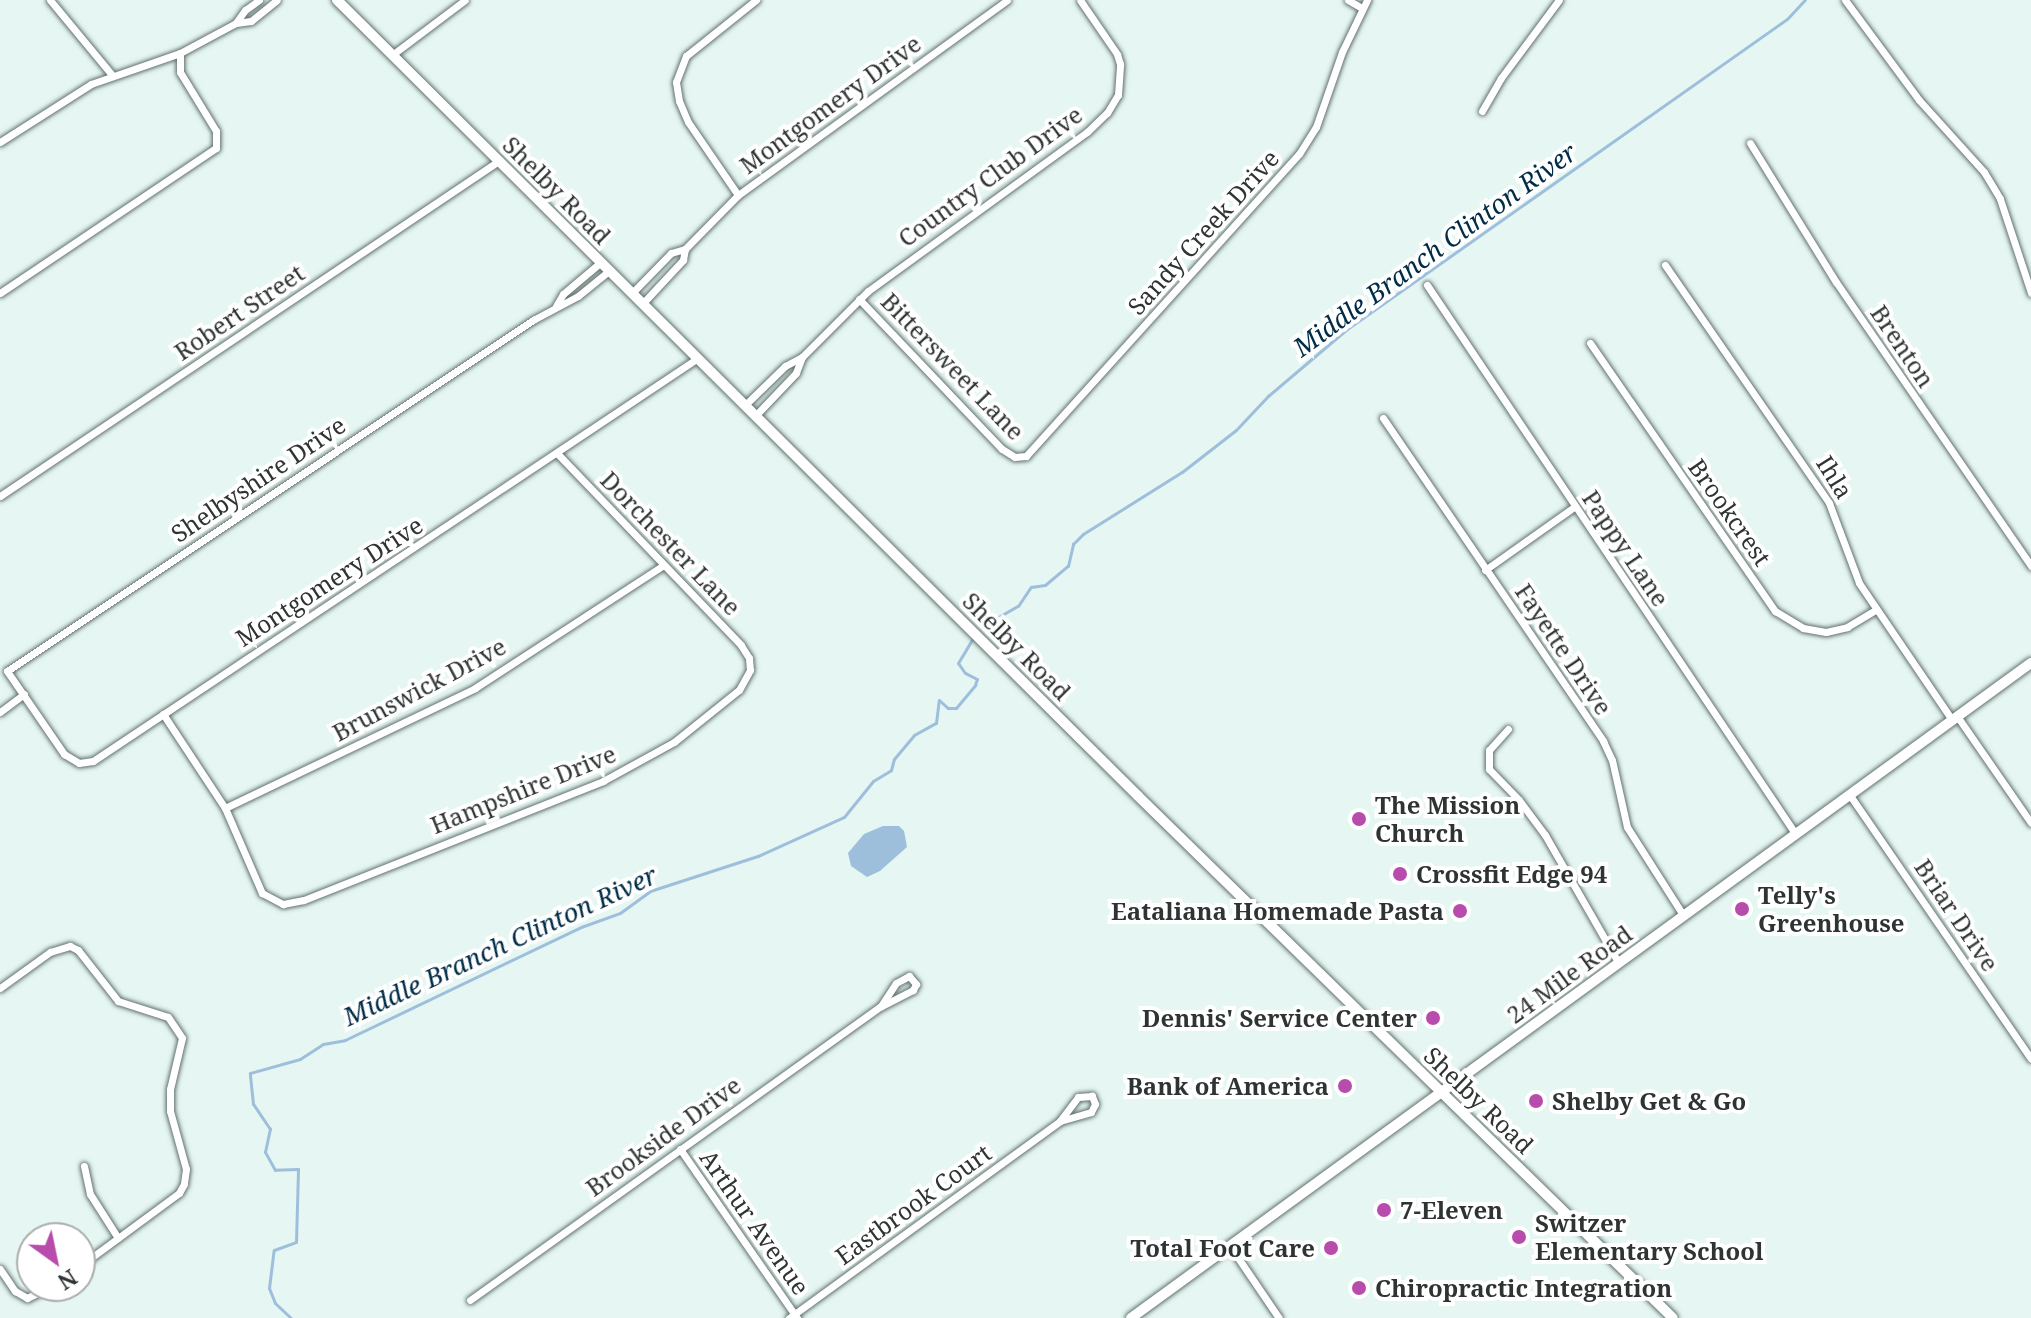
<!DOCTYPE html>
<html>
<head>
<meta charset="utf-8">
<style>
  body { margin:0 }
  #map { position:relative; width:2031px; height:1318px; overflow:hidden; background:#e5f6f3; font-family:"Noto Serif",serif }
  div>[style] { position:absolute }
  [style*='--x'] { left:calc(var(--x)*1px); top:calc(var(--y)*1px); width:calc(var(--w)*1px); rotate:calc(var(--a)*1deg) }
  .water>* { inset:0; background:#9ebfdb }
  .stream>* { height:3px; margin:-1.5px; padding:0 1.5px; transform-origin:1.5px; border-radius:1.5px; background:#9ebfdb }
  .roads { filter:drop-shadow(0 0 2px #62716e) drop-shadow(0 0 2px #62716e) }
  .street>* { height:7px; margin:-3.5px; padding:0 3.5px; transform-origin:3.5px; border-radius:3.5px; background:#fff }
  .secondary>* { height:10px; margin:-5px; padding:0 5px; transform-origin:5px; border-radius:5px; background:#fff }
  .dots>* { width:22px; height:22px; translate:-50% -50%; box-sizing:border-box; border:4px solid #fff; border-radius:50% }
  span { translate:-50% -50%; white-space:nowrap; text-align:center; line-height:1.15; -webkit-text-stroke:8px #fff; paint-order:stroke }
  .street-label { font-size:24px; color:#2e3433 }
  .poi-label { font-size:24px; color:#2e3433; font-weight:700 }
  .left { translate:0 -50%; text-align:left }
  .right { translate:-100% -50%; text-align:right }
  .water-label { font-size:26px; color:#012c47; font-style:italic }
  .north { position:absolute; left:16px; top:1222px; width:80px; height:80px; box-sizing:border-box; background:#fff; border:2px solid #abaead; border-radius:50%; rotate:147deg; font-size:22px; font-weight:700; line-height:32px; text-align:center; color:#2e3433 }
  .north::after { content:''; display:block; margin:auto; width:28px; height:36px; background:#b74cac; clip-path:polygon(50% 0,100% 100%,50% 72%,0 100%) }
</style>
</head>
<body>
<div id="map">
  <div class="water">
    <i style="clip-path:polygon(883px 826px,899px 826px,904px 831px,907px 847px,880px 871px,867px 877px,851px 866px,848px 853px,864px 834px)"></i>
  </div>
  <div class="stream">
    <i style="--x:988;--y:623;--w:34;--a:-30"></i>
    <i style="--x:1018;--y:606;--w:23;--a:-56"></i>
    <i style="--x:1031;--y:587;--w:14;--a:-8"></i>
    <i style="--x:1045;--y:585;--w:30;--a:-40"></i>
    <i style="--x:1068;--y:566;--w:23;--a:-77"></i>
    <i style="--x:1073;--y:544;--w:14;--a:-45"></i>
    <i style="--x:1083;--y:534;--w:117;--a:-32.1"></i>
    <i style="--x:1182;--y:472;--w:68;--a:-37.9"></i>
    <i style="--x:1236;--y:430;--w:47;--a:-46.7"></i>
    <i style="--x:1268;--y:396;--w:104;--a:-40.3"></i>
    <i style="--x:1347;--y:329;--w:538;--a:-35.17"></i>
    <i style="--x:1787;--y:19;--w:26;--a:-47"></i>
    <i style="--x:291;--y:1318;--w:22;--a:-137"></i>
    <i style="--x:275;--y:1303;--w:16;--a:-112"></i>
    <i style="--x:269;--y:1288;--w:38;--a:-83"></i>
    <i style="--x:274;--y:1250;--w:23;--a:-20"></i>
    <i style="--x:296;--y:1242;--w:73;--a:-88.4"></i>
    <i style="--x:298;--y:1169;--w:23;--a:178"></i>
    <i style="--x:275;--y:1170;--w:21;--a:-119"></i>
    <i style="--x:265;--y:1152;--w:24;--a:-78"></i>
    <i style="--x:270;--y:1129;--w:30;--a:-124"></i>
    <i style="--x:253;--y:1104;--w:31;--a:-96"></i>
    <i style="--x:250;--y:1073;--w:52;--a:-15.6"></i>
    <i style="--x:300;--y:1059;--w:27;--a:-33"></i>
    <i style="--x:323;--y:1044;--w:22;--a:-10"></i>
    <i style="--x:345;--y:1040;--w:262;--a:-25.6"></i>
    <i style="--x:581;--y:927;--w:41;--a:-19.7"></i>
    <i style="--x:620;--y:913;--w:37;--a:-36"></i>
    <i style="--x:650;--y:891;--w:114;--a:-18"></i>
    <i style="--x:758;--y:856;--w:94;--a:-24.4"></i>
    <i style="--x:844;--y:817;--w:46;--a:-51.1"></i>
    <i style="--x:873;--y:781;--w:21;--a:-31"></i>
    <i style="--x:891;--y:770;--w:11;--a:-75"></i>
    <i style="--x:894;--y:759;--w:31;--a:-50"></i>
    <i style="--x:914;--y:735;--w:25;--a:-29"></i>
    <i style="--x:936;--y:723;--w:23;--a:-83"></i>
    <i style="--x:939;--y:700;--w:12;--a:42"></i>
    <i style="--x:948;--y:708;--w:8;--a:0"></i>
    <i style="--x:956;--y:708;--w:30;--a:-50"></i>
    <i style="--x:975;--y:685;--w:6;--a:-72"></i>
    <i style="--x:977;--y:679;--w:13;--a:-153"></i>
    <i style="--x:965;--y:673;--w:12;--a:-125"></i>
    <i style="--x:958;--y:663;--w:27;--a:-59"></i>
  </div>
  <div class="roads">
    <div class="street">
      <i style="--x:50;--y:0;--w:97;--a:50.4"></i>
      <i style="--x:259;--y:0;--w:17;--a:144"></i>
      <i style="--x:245;--y:10;--w:16;--a:125"></i>
      <i style="--x:236;--y:23;--w:15;--a:-8"></i>
      <i style="--x:251;--y:21;--w:33;--a:-39"></i>
      <i style="--x:1348;--y:0;--w:16;--a:30"></i>
      <i style="--x:1845;--y:0;--w:124;--a:53.5"></i>
      <i style="--x:1919;--y:100;--w:97;--a:47.9"></i>
      <i style="--x:1984;--y:172;--w:31;--a:59"></i>
      <i style="--x:2000;--y:199;--w:99;--a:71.7"></i>
      <i style="--x:392;--y:55;--w:91;--a:-37"></i>
      <i style="--x:1482;--y:111;--w:38;--a:-60"></i>
      <i style="--x:1501;--y:78;--w:97;--a:-53.4"></i>
      <i style="--x:0;--y:142;--w:108;--a:-32.5"></i>
      <i style="--x:91;--y:84;--w:94;--a:-19.2"></i>
      <i style="--x:180;--y:53;--w:64;--a:-28.2"></i>
      <i style="--x:1750;--y:143;--w:163;--a:58.3"></i>
      <i style="--x:1836;--y:282;--w:345;--a:55.5"></i>
      <i style="--x:738;--y:195;--w:88;--a:-124.4"></i>
      <i style="--x:688;--y:122;--w:23;--a:-113"></i>
      <i style="--x:679;--y:101;--w:19;--a:-99"></i>
      <i style="--x:676;--y:82;--w:28;--a:-69"></i>
      <i style="--x:686;--y:56;--w:90;--a:-38.7"></i>
      <i style="--x:1665;--y:265;--w:289;--a:55.4"></i>
      <i style="--x:1829;--y:503;--w:85;--a:69.4"></i>
      <i style="--x:1859;--y:583;--w:166;--a:55.8"></i>
      <i style="--x:610;--y:270;--w:41;--a:140.9"></i>
      <i style="--x:578;--y:296;--w:51;--a:151.9"></i>
      <i style="--x:533;--y:320;--w:632;--a:146.28"></i>
      <i style="--x:7;--y:671;--w:101;--a:55.5"></i>
      <i style="--x:64;--y:754;--w:17;--a:31"></i>
      <i style="--x:79;--y:763;--w:14;--a:-8"></i>
      <i style="--x:93;--y:761;--w:727;--a:-33.67"></i>
      <i style="--x:1427;--y:285;--w:660;--a:56.12"></i>
      <i style="--x:0;--y:293;--w:260;--a:-33.9"></i>
      <i style="--x:216;--y:148;--w:17;--a:-90"></i>
      <i style="--x:216;--y:131;--w:69;--a:-121.4"></i>
      <i style="--x:180;--y:72;--w:19;--a:-90"></i>
      <i style="--x:632;--y:293;--w:56;--a:-45.7"></i>
      <i style="--x:671;--y:253;--w:15;--a:-16"></i>
      <i style="--x:685;--y:249;--w:76;--a:-45.5"></i>
      <i style="--x:738;--y:195;--w:332;--a:-35.9"></i>
      <i style="--x:859;--y:299;--w:207;--a:46.4"></i>
      <i style="--x:1002;--y:449;--w:15;--a:32"></i>
      <i style="--x:1015;--y:457;--w:11;--a:-5"></i>
      <i style="--x:1026;--y:456;--w:407;--a:-47.9"></i>
      <i style="--x:1299;--y:154;--w:32;--a:-58"></i>
      <i style="--x:1316;--y:127;--w:79;--a:-70.9"></i>
      <i style="--x:1342;--y:52;--w:58;--a:-64.3"></i>
      <i style="--x:643;--y:303;--w:59;--a:-47.1"></i>
      <i style="--x:683;--y:260;--w:11;--a:-80"></i>
      <i style="--x:556;--y:306;--w:14;--a:-60"></i>
      <i style="--x:563;--y:294;--w:50;--a:-40.1"></i>
      <i style="--x:1590;--y:343;--w:326;--a:55.4"></i>
      <i style="--x:1775;--y:611;--w:33;--a:31"></i>
      <i style="--x:1803;--y:628;--w:23;--a:10"></i>
      <i style="--x:1826;--y:632;--w:22;--a:-13"></i>
      <i style="--x:1847;--y:627;--w:33;--a:-31"></i>
      <i style="--x:802;--y:357;--w:93;--a:-45"></i>
      <i style="--x:868;--y:291;--w:271;--a:-36"></i>
      <i style="--x:1087;--y:132;--w:28;--a:-44"></i>
      <i style="--x:1107;--y:113;--w:21;--a:-59"></i>
      <i style="--x:1118;--y:95;--w:31;--a:-86"></i>
      <i style="--x:1120;--y:64;--w:10;--a:-107"></i>
      <i style="--x:1117;--y:54;--w:65;--a:-124.4"></i>
      <i style="--x:745;--y:405;--w:56;--a:-44.3"></i>
      <i style="--x:785;--y:366;--w:19;--a:-28"></i>
      <i style="--x:802;--y:357;--w:17;--a:111"></i>
      <i style="--x:796;--y:373;--w:58;--a:133.6"></i>
      <i style="--x:1383;--y:418;--w:391;--a:55.7"></i>
      <i style="--x:1603;--y:741;--w:21;--a:65"></i>
      <i style="--x:1612;--y:760;--w:69;--a:77.4"></i>
      <i style="--x:1627;--y:827;--w:104;--a:57.5"></i>
      <i style="--x:0;--y:496;--w:602;--a:-33.9"></i>
      <i style="--x:1485;--y:570;--w:109;--a:-35.3"></i>
      <i style="--x:0;--y:712;--w:30;--a:-37"></i>
      <i style="--x:163;--y:714;--w:113;--a:56.6"></i>
      <i style="--x:225;--y:808;--w:93;--a:66.5"></i>
      <i style="--x:262;--y:893;--w:24;--a:28"></i>
      <i style="--x:283;--y:904;--w:21;--a:-11"></i>
      <i style="--x:304;--y:900;--w:322;--a:-21.7"></i>
      <i style="--x:603;--y:781;--w:81;--a:-28.8"></i>
      <i style="--x:674;--y:742;--w:83;--a:-38.7"></i>
      <i style="--x:739;--y:690;--w:23;--a:-61"></i>
      <i style="--x:750;--y:670;--w:12;--a:-95"></i>
      <i style="--x:749;--y:658;--w:15;--a:-122"></i>
      <i style="--x:741;--y:645;--w:265;--a:-133.8"></i>
      <i style="--x:1957;--y:716;--w:130;--a:55.3"></i>
      <i style="--x:1508;--y:729;--w:28;--a:132"></i>
      <i style="--x:1489;--y:750;--w:19;--a:90"></i>
      <i style="--x:1489;--y:769;--w:43;--a:45.9"></i>
      <i style="--x:1519;--y:800;--w:44;--a:53.4"></i>
      <i style="--x:1545;--y:835;--w:146;--a:60.1"></i>
      <i style="--x:1849;--y:794;--w:321;--a:55.5"></i>
      <i style="--x:225;--y:808;--w:277;--a:-25.6"></i>
      <i style="--x:475;--y:688;--w:225;--a:-33.1"></i>
      <i style="--x:909;--y:976;--w:11;--a:49"></i>
      <i style="--x:916;--y:984;--w:7;--a:117"></i>
      <i style="--x:913;--y:990;--w:36;--a:153"></i>
      <i style="--x:881;--y:1006;--w:27;--a:-57"></i>
      <i style="--x:896;--y:983;--w:15;--a:-28"></i>
      <i style="--x:0;--y:988;--w:62;--a:-35.8"></i>
      <i style="--x:50;--y:952;--w:21;--a:-17"></i>
      <i style="--x:70;--y:946;--w:9;--a:27"></i>
      <i style="--x:78;--y:950;--w:65;--a:51.9"></i>
      <i style="--x:118;--y:1001;--w:52;--a:17.7"></i>
      <i style="--x:168;--y:1017;--w:25;--a:56"></i>
      <i style="--x:182;--y:1038;--w:52;--a:103.2"></i>
      <i style="--x:170;--y:1089;--w:22;--a:90"></i>
      <i style="--x:170;--y:1111;--w:60;--a:74.6"></i>
      <i style="--x:186;--y:1169;--w:15;--a:98"></i>
      <i style="--x:184;--y:1184;--w:10;--a:119"></i>
      <i style="--x:179;--y:1193;--w:123;--a:143.6"></i>
      <i style="--x:680;--y:1149;--w:206;--a:55.3"></i>
      <i style="--x:84;--y:1166;--w:29;--a:78"></i>
      <i style="--x:90;--y:1194;--w:52;--a:57.5"></i>
      <i style="--x:1230;--y:1246;--w:87;--a:55.8"></i>
      <i style="--x:0;--y:1269;--w:27;--a:56"></i>
      <i style="--x:15;--y:1291;--w:14;--a:30"></i>
      <i style="--x:27;--y:1298;--w:28;--a:-26"></i>
      <i style="--x:470;--y:1300;--w:505;--a:-35.58"></i>
      <i style="--x:789;--y:1318;--w:335;--a:-36"></i>
      <i style="--x:1060;--y:1121;--w:32;--a:-16"></i>
      <i style="--x:1091;--y:1112;--w:9;--a:-63"></i>
      <i style="--x:1095;--y:1104;--w:9;--a:-111"></i>
      <i style="--x:1092;--y:1096;--w:14;--a:176"></i>
      <i style="--x:1078;--y:1097;--w:30;--a:127"></i>
    </div>
    <div class="secondary">
      <i style="--x:337;--y:0;--w:1129;--a:44.82"></i>
      <i style="--x:1138;--y:796;--w:747;--a:44.3"></i>
      <i style="--x:1131;--y:1318;--w:1113;--a:-36.05"></i>
    </div>
  </div>
  <div class="dots">
    <i style="left:1359px;top:819px;background:#b74cac"></i>
    <i style="left:1400px;top:874px;background:#b74cac"></i>
    <i style="left:1742px;top:909px;background:#b74cac"></i>
    <i style="left:1460px;top:911px;background:#b74cac"></i>
    <i style="left:1433px;top:1018px;background:#b74cac"></i>
    <i style="left:1345px;top:1086px;background:#b74cac"></i>
    <i style="left:1536px;top:1101px;background:#b74cac"></i>
    <i style="left:1384px;top:1210px;background:#b74cac"></i>
    <i style="left:1519px;top:1237px;background:#b74cac"></i>
    <i style="left:1331px;top:1248px;background:#b74cac"></i>
    <i style="left:1359px;top:1288px;background:#b74cac"></i>
  </div>
  <div class="street-label">
    <span style="left:830px;top:104px;rotate:-36deg">Montgomery Drive</span>
    <span style="left:990px;top:176px;rotate:-36deg">Country Club Drive</span>
    <span style="left:557px;top:190px;rotate:45deg">Shelby Road</span>
    <span style="left:1203px;top:232px;rotate:-48deg">Sandy Creek Drive</span>
    <span style="left:239px;top:312px;rotate:-34deg">Robert Street</span>
    <span style="left:1903px;top:346px;rotate:56deg">Brenton</span>
    <span style="left:953px;top:366px;rotate:46deg">Bittersweet Lane</span>
    <span style="left:1835px;top:477px;rotate:58deg">Ihla</span>
    <span style="left:258px;top:479px;rotate:-34deg">Shelbyshire Drive</span>
    <span style="left:1730px;top:512px;rotate:55deg">Brookcrest</span>
    <span style="left:671px;top:543px;rotate:46deg">Dorchester Lane</span>
    <span style="left:1626px;top:548px;rotate:56deg">Pappy Lane</span>
    <span style="left:329px;top:581px;rotate:-33deg">Montgomery Drive</span>
    <span style="left:1017px;top:646px;rotate:45deg">Shelby Road</span>
    <span style="left:1564px;top:649px;rotate:56deg">Fayette Drive</span>
    <span style="left:419px;top:689px;rotate:-28deg">Brunswick Drive</span>
    <span style="left:523px;top:789px;rotate:-22deg">Hampshire Drive</span>
    <span style="left:1957px;top:915px;rotate:56deg">Briar Drive</span>
    <span style="left:1569px;top:974px;rotate:-36deg">24 Mile Road</span>
    <span style="left:1479px;top:1100px;rotate:44deg">Shelby Road</span>
    <span style="left:663px;top:1136px;rotate:-36deg">Brookside Drive</span>
    <span style="left:913px;top:1204px;rotate:-36deg">Eastbrook Court</span>
    <span style="left:755px;top:1222px;rotate:55deg">Arthur Avenue</span>
  </div>
  <div class="poi-label">
    <span class="left" style="left:1375px;top:819px">The Mission<br>Church</span>
    <span class="left" style="left:1416px;top:874px">Crossfit Edge 94</span>
    <span class="left" style="left:1758px;top:909px">Telly's<br>Greenhouse</span>
    <span class="right" style="left:1444px;top:911px">Eataliana Homemade Pasta</span>
    <span class="right" style="left:1417px;top:1018px">Dennis' Service Center</span>
    <span class="right" style="left:1329px;top:1086px">Bank of America</span>
    <span class="left" style="left:1552px;top:1101px">Shelby Get &amp; Go</span>
    <span class="left" style="left:1400px;top:1210px">7-Eleven</span>
    <span class="left" style="left:1535px;top:1237px">Switzer<br>Elementary School</span>
    <span class="right" style="left:1315px;top:1248px">Total Foot Care</span>
    <span class="left" style="left:1375px;top:1288px">Chiropractic Integration</span>
  </div>
  <div class="water-label">
    <span style="left:1435px;top:250px;rotate:-36deg">Middle Branch Clinton River</span>
    <span style="left:500px;top:946px;rotate:-25deg">Middle Branch Clinton River</span>
  </div>
  <div class="north">N</div>
</div>
</body>
</html>
